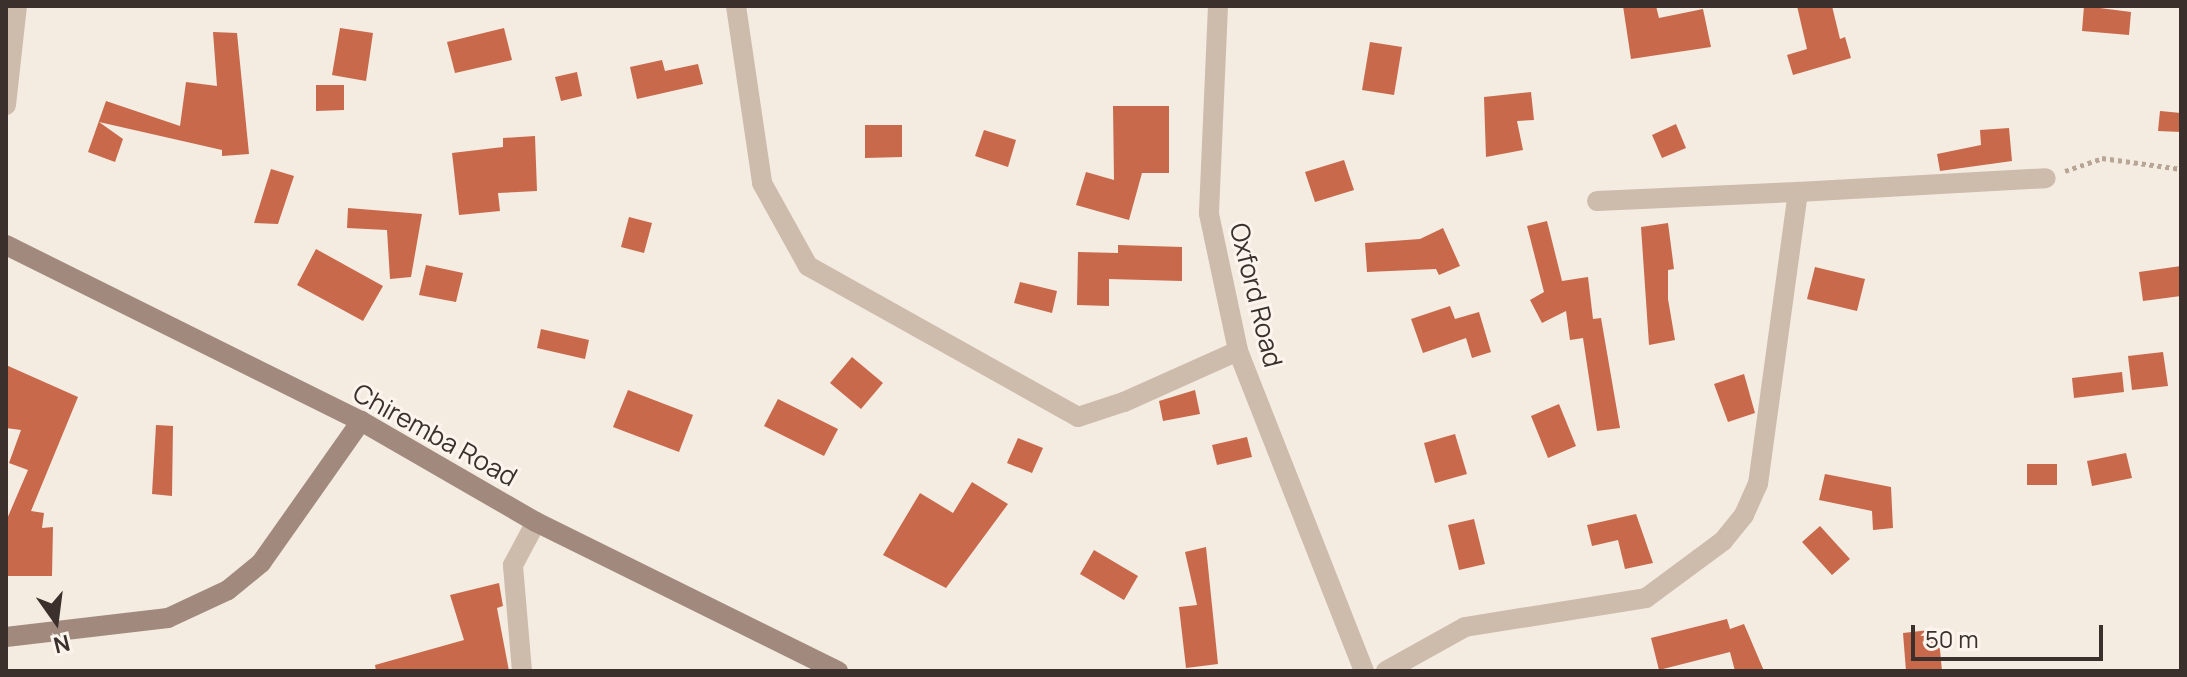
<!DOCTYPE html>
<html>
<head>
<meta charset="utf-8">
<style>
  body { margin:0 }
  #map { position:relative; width:2187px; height:677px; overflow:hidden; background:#f4ebe1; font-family:Manrope,sans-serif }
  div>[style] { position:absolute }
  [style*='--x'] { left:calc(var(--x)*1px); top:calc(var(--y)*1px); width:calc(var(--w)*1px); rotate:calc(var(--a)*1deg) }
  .building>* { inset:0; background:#c8694b }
  .path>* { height:5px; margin-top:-2.5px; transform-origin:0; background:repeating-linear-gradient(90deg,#b9a596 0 4px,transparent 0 8px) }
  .street>* { height:20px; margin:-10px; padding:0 10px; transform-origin:10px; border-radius:10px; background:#cdbbac }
  .secondary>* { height:20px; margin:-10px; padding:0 10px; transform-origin:10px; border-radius:10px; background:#a18a7d }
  span { translate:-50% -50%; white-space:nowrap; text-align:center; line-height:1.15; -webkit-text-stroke:6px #fbf5ee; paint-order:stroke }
  .street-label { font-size:26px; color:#3b302b }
  .frame { position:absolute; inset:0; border:8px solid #3b302b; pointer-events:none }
  .north { position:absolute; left:16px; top:581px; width:80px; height:80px; -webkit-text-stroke:6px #fbf5ee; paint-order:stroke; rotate:166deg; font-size:22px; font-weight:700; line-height:32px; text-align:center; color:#3b302b }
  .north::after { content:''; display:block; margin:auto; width:28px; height:36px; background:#3b302b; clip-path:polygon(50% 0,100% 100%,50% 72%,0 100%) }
  .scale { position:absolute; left:1911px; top:625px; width:192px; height:36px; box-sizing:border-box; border:4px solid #3b302b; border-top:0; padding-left:10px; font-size:24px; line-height:28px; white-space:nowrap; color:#3b302b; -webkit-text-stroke:6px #fbf5ee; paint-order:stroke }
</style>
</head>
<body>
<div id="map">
  <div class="building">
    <i style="clip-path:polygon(1623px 6px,1656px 6px,1659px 18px,1703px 9px,1711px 47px,1631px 59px)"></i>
    <i style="clip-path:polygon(1797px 6px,1832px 6px,1840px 39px,1845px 37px,1851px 58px,1793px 75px,1787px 55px,1807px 49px)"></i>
    <i style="clip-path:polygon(2084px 6px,2131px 12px,2129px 35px,2082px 31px)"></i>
    <i style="clip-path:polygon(340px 28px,373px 33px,366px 81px,332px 75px)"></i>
    <i style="clip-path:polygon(504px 28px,512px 60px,455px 73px,447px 42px)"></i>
    <i style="clip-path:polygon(213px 32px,237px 33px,249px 154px,222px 156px,222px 150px,99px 122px,123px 139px,115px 162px,88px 152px,106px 101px,180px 126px,186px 82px,217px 86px)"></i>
    <i style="clip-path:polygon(1370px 42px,1402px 47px,1394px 95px,1362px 90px)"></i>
    <i style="clip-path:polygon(662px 60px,665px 71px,698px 64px,703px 84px,637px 99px,630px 67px)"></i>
    <i style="clip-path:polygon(577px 72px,582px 96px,561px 101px,555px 77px)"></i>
    <i style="clip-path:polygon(316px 85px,344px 85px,344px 110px,316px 111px)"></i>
    <i style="clip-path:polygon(1531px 92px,1534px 120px,1517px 121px,1523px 150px,1486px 157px,1484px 97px)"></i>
    <i style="clip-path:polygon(1113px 106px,1169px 106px,1169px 173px,1142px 173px,1129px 220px,1076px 205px,1086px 172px,1114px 180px)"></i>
    <i style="clip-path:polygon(2160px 111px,2181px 113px,2181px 132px,2158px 131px)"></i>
    <i style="clip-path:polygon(1676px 124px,1686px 148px,1662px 158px,1652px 135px)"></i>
    <i style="clip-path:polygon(865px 125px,902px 125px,902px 157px,865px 158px)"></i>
    <i style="clip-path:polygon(2009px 128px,2012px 161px,1940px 171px,1937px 154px,1981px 145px,1980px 130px)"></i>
    <i style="clip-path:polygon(984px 130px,1016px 140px,1008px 167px,975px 156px)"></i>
    <i style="clip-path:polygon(535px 136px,537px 191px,498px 193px,500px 211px,459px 215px,452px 153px,503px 147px,503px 138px)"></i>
    <i style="clip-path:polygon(1344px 160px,1354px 190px,1315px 202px,1305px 172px)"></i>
    <i style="clip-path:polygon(271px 169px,294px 176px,278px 224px,254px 223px)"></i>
    <i style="clip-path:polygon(348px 208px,422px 214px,411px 277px,390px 279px,387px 230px,347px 228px)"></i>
    <i style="clip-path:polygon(629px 217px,652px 223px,644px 253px,621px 247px)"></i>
    <i style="clip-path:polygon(1547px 221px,1562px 281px,1588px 277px,1593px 319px,1601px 318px,1620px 428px,1597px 431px,1583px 338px,1570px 340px,1566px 311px,1542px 323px,1530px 300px,1544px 292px,1527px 226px)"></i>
    <i style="clip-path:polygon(1668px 223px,1674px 269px,1668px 270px,1668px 299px,1675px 340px,1649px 345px,1641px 227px)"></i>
    <i style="clip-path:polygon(1443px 228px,1460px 266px,1439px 275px,1436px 269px,1367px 272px,1365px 243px,1420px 239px)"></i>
    <i style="clip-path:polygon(1118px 245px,1182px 247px,1182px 281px,1109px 279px,1109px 306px,1077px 305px,1078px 252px,1118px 253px)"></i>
    <i style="clip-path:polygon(316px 249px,383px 286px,363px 321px,297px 285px)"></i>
    <i style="clip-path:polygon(426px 265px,463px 273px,456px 302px,419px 295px)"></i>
    <i style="clip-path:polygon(2181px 266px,2181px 296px,2143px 301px,2139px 272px)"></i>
    <i style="clip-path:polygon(1815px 267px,1865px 279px,1857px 311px,1807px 299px)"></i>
    <i style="clip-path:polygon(1020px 282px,1057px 291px,1052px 313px,1014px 303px)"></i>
    <i style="clip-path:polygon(1450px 306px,1455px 319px,1479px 312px,1491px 352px,1472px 358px,1466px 338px,1423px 353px,1411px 319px)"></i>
    <i style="clip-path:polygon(541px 329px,589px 340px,585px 359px,537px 348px)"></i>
    <i style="clip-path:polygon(2163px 352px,2168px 386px,2132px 390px,2128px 356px)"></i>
    <i style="clip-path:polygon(852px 357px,883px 383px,861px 409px,830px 383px)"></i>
    <i style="clip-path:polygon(6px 365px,78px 397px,31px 511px,44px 513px,42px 528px,53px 527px,52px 576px,6px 576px,7px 519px,28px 470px,9px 463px,21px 430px,6px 428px)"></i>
    <i style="clip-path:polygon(2122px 372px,2124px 392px,2074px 398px,2072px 378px)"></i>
    <i style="clip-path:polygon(1744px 374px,1755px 413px,1728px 422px,1714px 384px)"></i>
    <i style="clip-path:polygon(628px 390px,693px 415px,679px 452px,613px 427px)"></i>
    <i style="clip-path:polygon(1195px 390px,1200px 414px,1163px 421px,1159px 401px)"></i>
    <i style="clip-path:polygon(778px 399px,838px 429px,824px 456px,764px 426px)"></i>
    <i style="clip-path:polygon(1559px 404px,1576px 446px,1548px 458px,1531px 416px)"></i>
    <i style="clip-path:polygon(156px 425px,173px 426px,172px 496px,152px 494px)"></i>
    <i style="clip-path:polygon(1455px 434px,1467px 474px,1435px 483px,1424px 443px)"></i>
    <i style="clip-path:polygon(1247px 437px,1252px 457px,1217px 465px,1212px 445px)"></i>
    <i style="clip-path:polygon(1018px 438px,1043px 448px,1032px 473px,1007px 463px)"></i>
    <i style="clip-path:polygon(2126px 453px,2132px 478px,2092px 486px,2087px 461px)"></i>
    <i style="clip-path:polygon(2027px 464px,2057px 464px,2057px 485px,2027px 485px)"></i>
    <i style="clip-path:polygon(1825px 474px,1891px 487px,1893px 528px,1873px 530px,1872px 511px,1819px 500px)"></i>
    <i style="clip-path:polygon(972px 482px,1008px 504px,946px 588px,883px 555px,920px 493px,953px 513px)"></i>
    <i style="clip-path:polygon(1636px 514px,1653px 563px,1625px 569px,1618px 540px,1592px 546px,1587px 525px)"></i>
    <i style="clip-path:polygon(1474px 519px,1485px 564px,1459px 570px,1448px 525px)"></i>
    <i style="clip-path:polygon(1820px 526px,1850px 559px,1832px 575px,1802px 542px)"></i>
    <i style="clip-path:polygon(1206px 547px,1218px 664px,1186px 668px,1179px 607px,1197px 605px,1185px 552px)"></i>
    <i style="clip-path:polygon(1094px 550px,1138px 576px,1124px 600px,1080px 574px)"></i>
    <i style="clip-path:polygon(499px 583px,503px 606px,497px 608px,509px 671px,376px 671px,375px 665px,464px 640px,450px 595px)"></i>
    <i style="clip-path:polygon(1727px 619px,1730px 629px,1744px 624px,1764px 671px,1735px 671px,1730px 652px,1659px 670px,1651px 638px)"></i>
    <i style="clip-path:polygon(1938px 629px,1942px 671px,1906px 671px,1903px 633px)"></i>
  </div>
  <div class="path">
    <i style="--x:2065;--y:171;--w:39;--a:-19"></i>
    <i style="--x:2102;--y:158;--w:80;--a:7.9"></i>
  </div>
  <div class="street">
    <i style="--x:736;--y:6;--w:179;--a:81.6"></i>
    <i style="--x:762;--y:183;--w:95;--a:61"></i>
    <i style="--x:808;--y:266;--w:309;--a:29.2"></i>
    <i style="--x:1078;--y:417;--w:48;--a:-18.1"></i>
    <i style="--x:1124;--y:402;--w:125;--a:-24.1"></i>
    <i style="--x:1218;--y:6;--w:208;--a:92.5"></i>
    <i style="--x:1209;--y:214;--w:140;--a:78"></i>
    <i style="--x:1238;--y:351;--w:344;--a:68.5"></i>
    <i style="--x:6;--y:105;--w:100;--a:-83.7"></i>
    <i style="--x:1597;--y:201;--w:201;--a:-2.6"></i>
    <i style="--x:522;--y:671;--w:106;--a:-94.9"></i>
    <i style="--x:513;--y:565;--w:49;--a:-61.9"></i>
    <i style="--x:1386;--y:671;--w:90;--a:-29.1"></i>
    <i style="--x:1465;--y:627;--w:183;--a:-9.1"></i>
    <i style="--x:1646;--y:598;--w:96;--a:-36.5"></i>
    <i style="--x:1723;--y:541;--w:33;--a:-51"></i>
    <i style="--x:1744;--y:515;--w:34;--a:-66"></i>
    <i style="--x:1758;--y:484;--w:295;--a:-82.2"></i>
    <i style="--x:1798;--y:192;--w:248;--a:-3.2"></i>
  </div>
  <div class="secondary">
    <i style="--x:6;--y:245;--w:396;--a:26.4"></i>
    <i style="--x:361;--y:421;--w:202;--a:30"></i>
    <i style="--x:536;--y:522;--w:337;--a:26.3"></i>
    <i style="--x:6;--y:637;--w:163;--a:-6.7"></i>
    <i style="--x:168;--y:618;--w:66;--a:-25"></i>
    <i style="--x:228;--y:590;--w:43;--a:-39.3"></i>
    <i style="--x:261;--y:563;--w:174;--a:-54.8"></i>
  </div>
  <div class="street-label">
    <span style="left:1256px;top:295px;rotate:76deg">Oxford Road</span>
    <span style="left:435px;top:435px;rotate:29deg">Chiremba Road</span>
  </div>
  <div class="frame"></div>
  <div class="north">N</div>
  <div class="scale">50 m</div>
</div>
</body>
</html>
